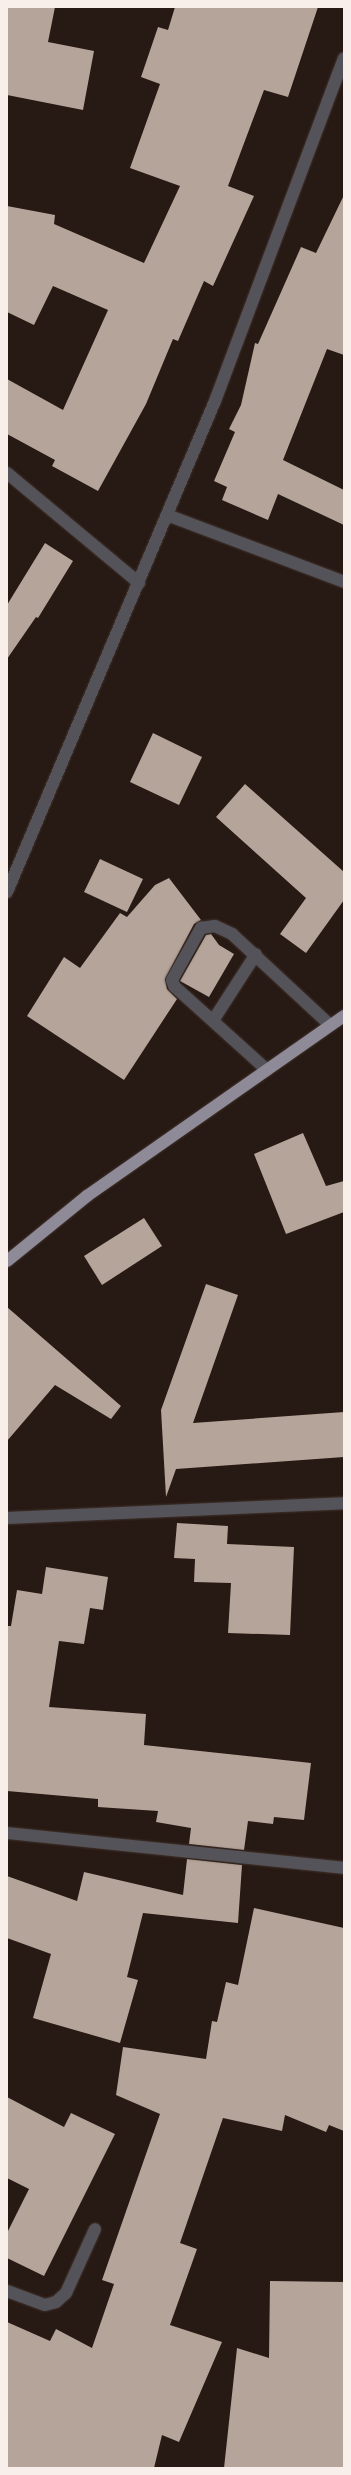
<!DOCTYPE html>
<html>
<head>
<meta charset="utf-8">
<style>
  body { margin:0 }
  #map { position:relative; width:351px; height:2475px; overflow:hidden; background:#271913; font-family:Overpass,sans-serif }
  div>[style] { position:absolute }
  [style*='--x'] { left:calc(var(--x)*1px); top:calc(var(--y)*1px); width:calc(var(--w)*1px); rotate:calc(var(--a)*1deg) }
  .building>* { inset:0; background:#b5a499 }
  .roads { filter:drop-shadow(0 0 1px #40332d) drop-shadow(0 0 1px #40332d) }
  .minor>* { height:12px; margin:-6px; padding:0 6px; transform-origin:6px; border-radius:6px; background:#55535a }
  .major>* { height:12px; margin:-6px; padding:0 6px; transform-origin:6px; border-radius:6px; background:#8e8a98 }
  span { translate:-50% -50%; white-space:nowrap; text-align:center; line-height:1.15; -webkit-text-stroke:4px #271913; paint-order:stroke }
  .frame { position:absolute; inset:0; border:8px solid #f9efea; pointer-events:none }
</style>
</head>
<body>
<div id="map">
  <div class="building">
    <i style="clip-path:polygon(7px 7px,55px 7px,48px 42px,94px 51px,83px 110px,7px 95px)"></i>
    <i style="clip-path:polygon(175px 7px,318px 7px,288px 97px,264px 90px,228px 186px,254px 196px,213px 286px,204px 281px,178px 341px,173px 339px,146px 404px,98px 491px,52px 466px,55px 460px,7px 434px,7px 379px,63px 410px,108px 310px,53px 286px,34px 325px,7px 312px,7px 206px,55px 215px,54px 224px,144px 263px,180px 186px,130px 168px,160px 84px,141px 77px,158px 27px,168px 30px)"></i>
    <i style="clip-path:polygon(344px 195px,344px 355px,327px 349px,283px 460px,344px 490px,344px 525px,278px 494px,268px 520px,222px 500px,227px 487px,214px 481px,235px 432px,229px 429px,241px 405px,255px 343px,258px 344px,301px 247px,316px 253px)"></i>
    <i style="clip-path:polygon(45px 543px,73px 561px,38px 618px,36px 617px,7px 659px,7px 605px)"></i>
    <i style="clip-path:polygon(153px 733px,202px 757px,179px 805px,130px 782px)"></i>
    <i style="clip-path:polygon(245px 784px,344px 872px,344px 900px,306px 953px,280px 934px,306px 898px,216px 817px)"></i>
    <i style="clip-path:polygon(100px 859px,143px 879px,127px 912px,84px 892px)"></i>
    <i style="clip-path:polygon(169px 878px,201px 920px,194px 924px,165px 979px,167px 989px,177px 999px,124px 1080px,27px 1016px,64px 957px,80px 968px,120px 913px,127px 917px,155px 885px)"></i>
    <i style="clip-path:polygon(211px 934px,219px 945px,234px 954px,209px 997px,180px 981px,206px 935px)"></i>
    <i style="clip-path:polygon(303px 1133px,326px 1186px,344px 1181px,344px 1212px,286px 1234px,254px 1154px)"></i>
    <i style="clip-path:polygon(144px 1218px,162px 1246px,102px 1285px,84px 1256px)"></i>
    <i style="clip-path:polygon(206px 1284px,238px 1295px,193px 1423px,344px 1412px,344px 1457px,176px 1469px,166px 1497px,161px 1410px)"></i>
    <i style="clip-path:polygon(7px 1307px,121px 1406px,111px 1419px,55px 1385px,7px 1441px)"></i>
    <i style="clip-path:polygon(177px 1523px,228px 1526px,227px 1544px,294px 1547px,290px 1635px,228px 1633px,231px 1583px,194px 1582px,195px 1559px,174px 1558px)"></i>
    <i style="clip-path:polygon(46px 1567px,108px 1577px,103px 1610px,90px 1608px,84px 1644px,59px 1641px,49px 1707px,146px 1714px,144px 1745px,311px 1763px,304px 1820px,274px 1817px,273px 1824px,248px 1821px,244px 1850px,189px 1844px,191px 1828px,156px 1822px,158px 1811px,98px 1807px,98px 1799px,7px 1791px,7px 1626px,11px 1626px,17px 1590px,42px 1594px)"></i>
    <i style="clip-path:polygon(187px 1859px,242px 1865px,238px 1923px,143px 1913px,127px 1977px,138px 1980px,120px 2043px,33px 2018px,51px 1954px,7px 1938px,7px 1876px,77px 1901px,84px 1872px,183px 1895px)"></i>
    <i style="clip-path:polygon(254px 1908px,344px 1928px,344px 2131px,329px 2125px,326px 2132px,285px 2115px,282px 2131px,223px 2118px,180px 2243px,197px 2249px,170px 2325px,222px 2342px,179px 2442px,162px 2435px,154px 2468px,7px 2468px,7px 2322px,50px 2341px,56px 2329px,92px 2348px,114px 2284px,102px 2280px,160px 2114px,116px 2095px,123px 2047px,206px 2059px,212px 2021px,217px 2022px,226px 1982px,238px 1985px)"></i>
    <i style="clip-path:polygon(7px 2097px,64px 2127px,71px 2113px,115px 2134px,44px 2276px,7px 2258px,7px 2233px,29px 2189px,7px 2178px)"></i>
    <i style="clip-path:polygon(270px 2281px,344px 2282px,344px 2468px,224px 2468px,237px 2348px,269px 2358px)"></i>
  </div>
  <div class="roads">
    <div class="minor">
      <i style="--x:7;--y:473;--w:172;--a:39.8"></i>
      <i style="--x:167;--y:515;--w:189;--a:20.7"></i>
      <i style="--x:7;--y:892;--w:533;--a:-67.04"></i>
      <i style="--x:215;--y:401;--w:366;--a:-69.4"></i>
      <i style="--x:214;--y:1019;--w:77;--a:-57.1"></i>
      <i style="--x:267;--y:1070;--w:125;--a:-137.9"></i>
      <i style="--x:174;--y:986;--w:6;--a:-108"></i>
      <i style="--x:172;--y:980;--w:60;--a:-60.9"></i>
      <i style="--x:201;--y:928;--w:14;--a:-8"></i>
      <i style="--x:215;--y:926;--w:19;--a:25"></i>
      <i style="--x:232;--y:934;--w:134;--a:42.9"></i>
      <i style="--x:7;--y:1518;--w:337;--a:-2.5"></i>
      <i style="--x:7;--y:1833;--w:339;--a:5.9"></i>
      <i style="--x:7;--y:2291;--w:40;--a:20.2"></i>
      <i style="--x:45;--y:2305;--w:11;--a:-15"></i>
      <i style="--x:56;--y:2302;--w:13;--a:-42"></i>
      <i style="--x:66;--y:2293;--w:70;--a:-65.6"></i>
    </div>
    <div class="major">
      <i style="--x:7;--y:1261;--w:103;--a:-39.1"></i>
      <i style="--x:87;--y:1196;--w:314;--a:-35"></i>
    </div>
  </div>
  <div class="frame"></div>
</div>
</body>
</html>
